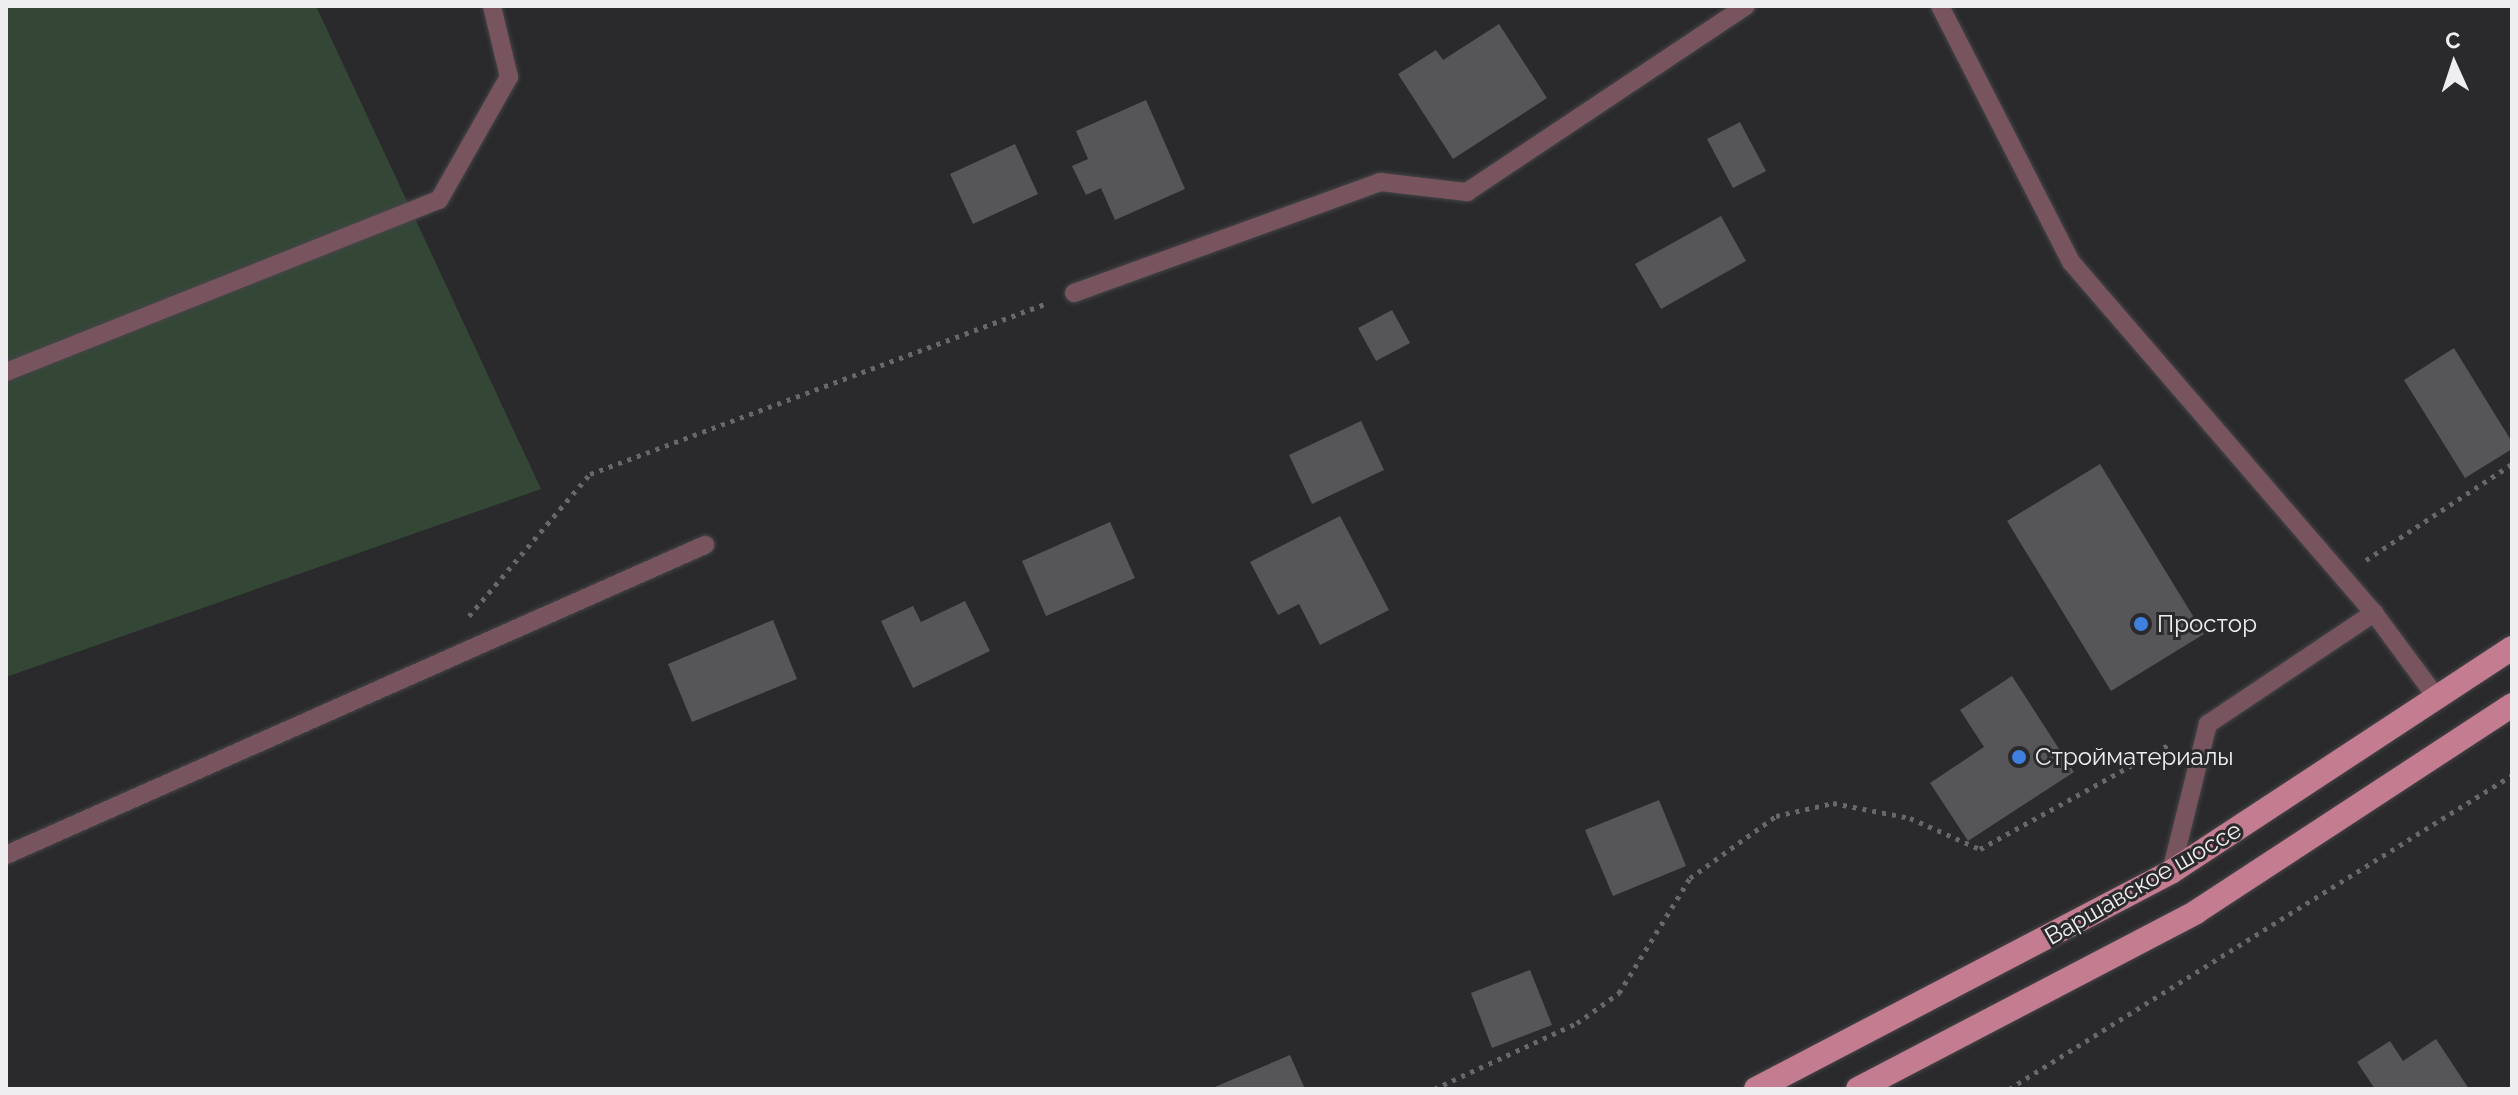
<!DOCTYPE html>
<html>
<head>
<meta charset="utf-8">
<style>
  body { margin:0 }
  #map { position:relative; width:2518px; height:1095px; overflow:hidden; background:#2a2a2d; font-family:Raleway,sans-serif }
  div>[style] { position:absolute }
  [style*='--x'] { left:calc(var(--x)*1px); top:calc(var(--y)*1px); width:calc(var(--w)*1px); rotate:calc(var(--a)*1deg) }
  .green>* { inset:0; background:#344736 }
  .building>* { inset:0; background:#565659 }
  .path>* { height:5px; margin-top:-2.5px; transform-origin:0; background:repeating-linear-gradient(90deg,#68686b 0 4px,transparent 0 10px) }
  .roads { filter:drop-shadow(0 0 2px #454548) drop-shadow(0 0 2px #454548) }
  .lane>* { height:18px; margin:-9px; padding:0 9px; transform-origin:9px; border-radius:9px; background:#78555e }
  .primary>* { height:24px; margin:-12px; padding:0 12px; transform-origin:12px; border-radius:12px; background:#c47c90 }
  .dots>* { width:22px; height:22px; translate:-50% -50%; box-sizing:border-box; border:4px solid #2a2a2d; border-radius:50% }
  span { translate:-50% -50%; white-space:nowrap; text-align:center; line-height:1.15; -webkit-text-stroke:6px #2a2a2d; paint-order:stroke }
  .poi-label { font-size:24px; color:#eeeef0 }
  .left { translate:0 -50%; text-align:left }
  .street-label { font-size:24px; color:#eeeef0 }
  .frame { position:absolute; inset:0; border:8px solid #eeeef0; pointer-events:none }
  .north { position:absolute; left:2414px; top:24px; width:80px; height:80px; -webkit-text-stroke:6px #2a2a2d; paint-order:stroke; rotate:357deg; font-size:22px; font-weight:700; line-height:32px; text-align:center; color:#eeeef0 }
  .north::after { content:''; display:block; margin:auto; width:28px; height:36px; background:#eeeef0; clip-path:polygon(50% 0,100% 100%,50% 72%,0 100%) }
</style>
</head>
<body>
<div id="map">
  <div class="green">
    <i style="clip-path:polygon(6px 6px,316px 6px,541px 489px,6px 677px)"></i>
  </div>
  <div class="building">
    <i style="clip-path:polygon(1499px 24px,1547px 98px,1453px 159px,1398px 74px,1436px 50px,1443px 60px)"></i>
    <i style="clip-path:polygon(1146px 100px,1185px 189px,1115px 220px,1101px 188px,1086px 195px,1072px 166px,1088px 159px,1076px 131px)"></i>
    <i style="clip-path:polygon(1740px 122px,1766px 171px,1733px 188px,1707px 139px)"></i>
    <i style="clip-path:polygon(1015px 144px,1038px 194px,973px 224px,950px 174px)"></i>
    <i style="clip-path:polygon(1721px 216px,1746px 261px,1661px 309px,1635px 264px)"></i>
    <i style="clip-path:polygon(1392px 310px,1410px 343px,1376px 361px,1358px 328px)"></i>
    <i style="clip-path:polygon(2454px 348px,2512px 442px,2512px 449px,2465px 478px,2404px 380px)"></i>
    <i style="clip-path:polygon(1361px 421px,1384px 470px,1312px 504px,1289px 455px)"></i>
    <i style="clip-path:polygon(2100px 464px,2204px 634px,2111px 691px,2007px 521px)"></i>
    <i style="clip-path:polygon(1340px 516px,1389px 610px,1320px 645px,1299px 604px,1278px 615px,1250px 562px)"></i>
    <i style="clip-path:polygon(1110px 522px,1135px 578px,1046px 616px,1022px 561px)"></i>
    <i style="clip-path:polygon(965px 601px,990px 651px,913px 688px,881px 621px,913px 606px,921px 622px)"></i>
    <i style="clip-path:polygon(773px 620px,797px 679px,692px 722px,668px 664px)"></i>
    <i style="clip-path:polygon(2012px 676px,2074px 772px,1968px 841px,1930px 783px,1984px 747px,1960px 710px)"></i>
    <i style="clip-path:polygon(1659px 800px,1686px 866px,1613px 896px,1585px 830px)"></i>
    <i style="clip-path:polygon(1530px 970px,1552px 1025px,1492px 1048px,1471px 993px)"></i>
    <i style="clip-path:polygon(2436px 1039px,2469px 1089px,2375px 1089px,2357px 1062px,2390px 1041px,2403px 1061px)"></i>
    <i style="clip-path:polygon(1290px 1055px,1305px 1089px,1210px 1089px)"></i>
  </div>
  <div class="path">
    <i style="--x:2366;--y:560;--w:175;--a:-33.3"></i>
    <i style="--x:469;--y:616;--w:187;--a:-49.6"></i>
    <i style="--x:590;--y:474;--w:488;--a:-20.5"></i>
    <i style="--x:1434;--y:1089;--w:157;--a:-24.8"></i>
    <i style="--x:1577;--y:1023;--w:52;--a:-35.5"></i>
    <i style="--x:1619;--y:993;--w:135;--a:-58.3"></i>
    <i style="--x:1690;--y:878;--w:106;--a:-35.8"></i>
    <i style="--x:1776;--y:816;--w:58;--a:-12.8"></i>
    <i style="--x:1833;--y:803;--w:78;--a:11"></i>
    <i style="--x:1910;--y:818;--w:77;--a:23.9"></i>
    <i style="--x:1980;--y:849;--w:219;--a:-28.9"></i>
    <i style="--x:2009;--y:1089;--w:593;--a:-31.97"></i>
  </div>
  <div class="roads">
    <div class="lane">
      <i style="--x:1940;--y:6;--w:288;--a:62.9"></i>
      <i style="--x:2071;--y:262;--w:464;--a:49.2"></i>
      <i style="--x:2374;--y:613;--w:106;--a:53.5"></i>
      <i style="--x:1074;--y:293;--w:326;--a:-19.9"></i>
      <i style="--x:1380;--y:182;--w:88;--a:6.6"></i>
      <i style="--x:1467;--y:192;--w:335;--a:-33.7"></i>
      <i style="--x:6;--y:372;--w:466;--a:-21.7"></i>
      <i style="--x:439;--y:200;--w:142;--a:-60.4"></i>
      <i style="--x:509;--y:77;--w:73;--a:-103.5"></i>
      <i style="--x:6;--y:855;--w:765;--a:-23.92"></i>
      <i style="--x:2171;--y:872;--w:153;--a:-76"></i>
      <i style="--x:2208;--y:724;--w:200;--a:-33.8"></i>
    </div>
    <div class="primary">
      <i style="--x:1756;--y:1089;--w:468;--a:-27.6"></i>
      <i style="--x:2171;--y:872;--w:408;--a:-33.3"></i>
      <i style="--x:1858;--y:1089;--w:382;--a:-27.6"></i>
      <i style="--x:2196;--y:912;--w:378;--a:-33.2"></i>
    </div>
  </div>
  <div class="dots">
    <i style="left:2141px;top:624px;background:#3f7fe0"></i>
    <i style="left:2019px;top:757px;background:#3f7fe0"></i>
  </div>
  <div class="poi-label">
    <span class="left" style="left:2157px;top:624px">Простор</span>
    <span class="left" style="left:2035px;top:757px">Стройматериалы</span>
  </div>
  <div class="street-label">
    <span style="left:2143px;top:883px;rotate:-30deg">Варшавское шоссе</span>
  </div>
  <div class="frame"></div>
  <div class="north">С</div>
</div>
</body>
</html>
